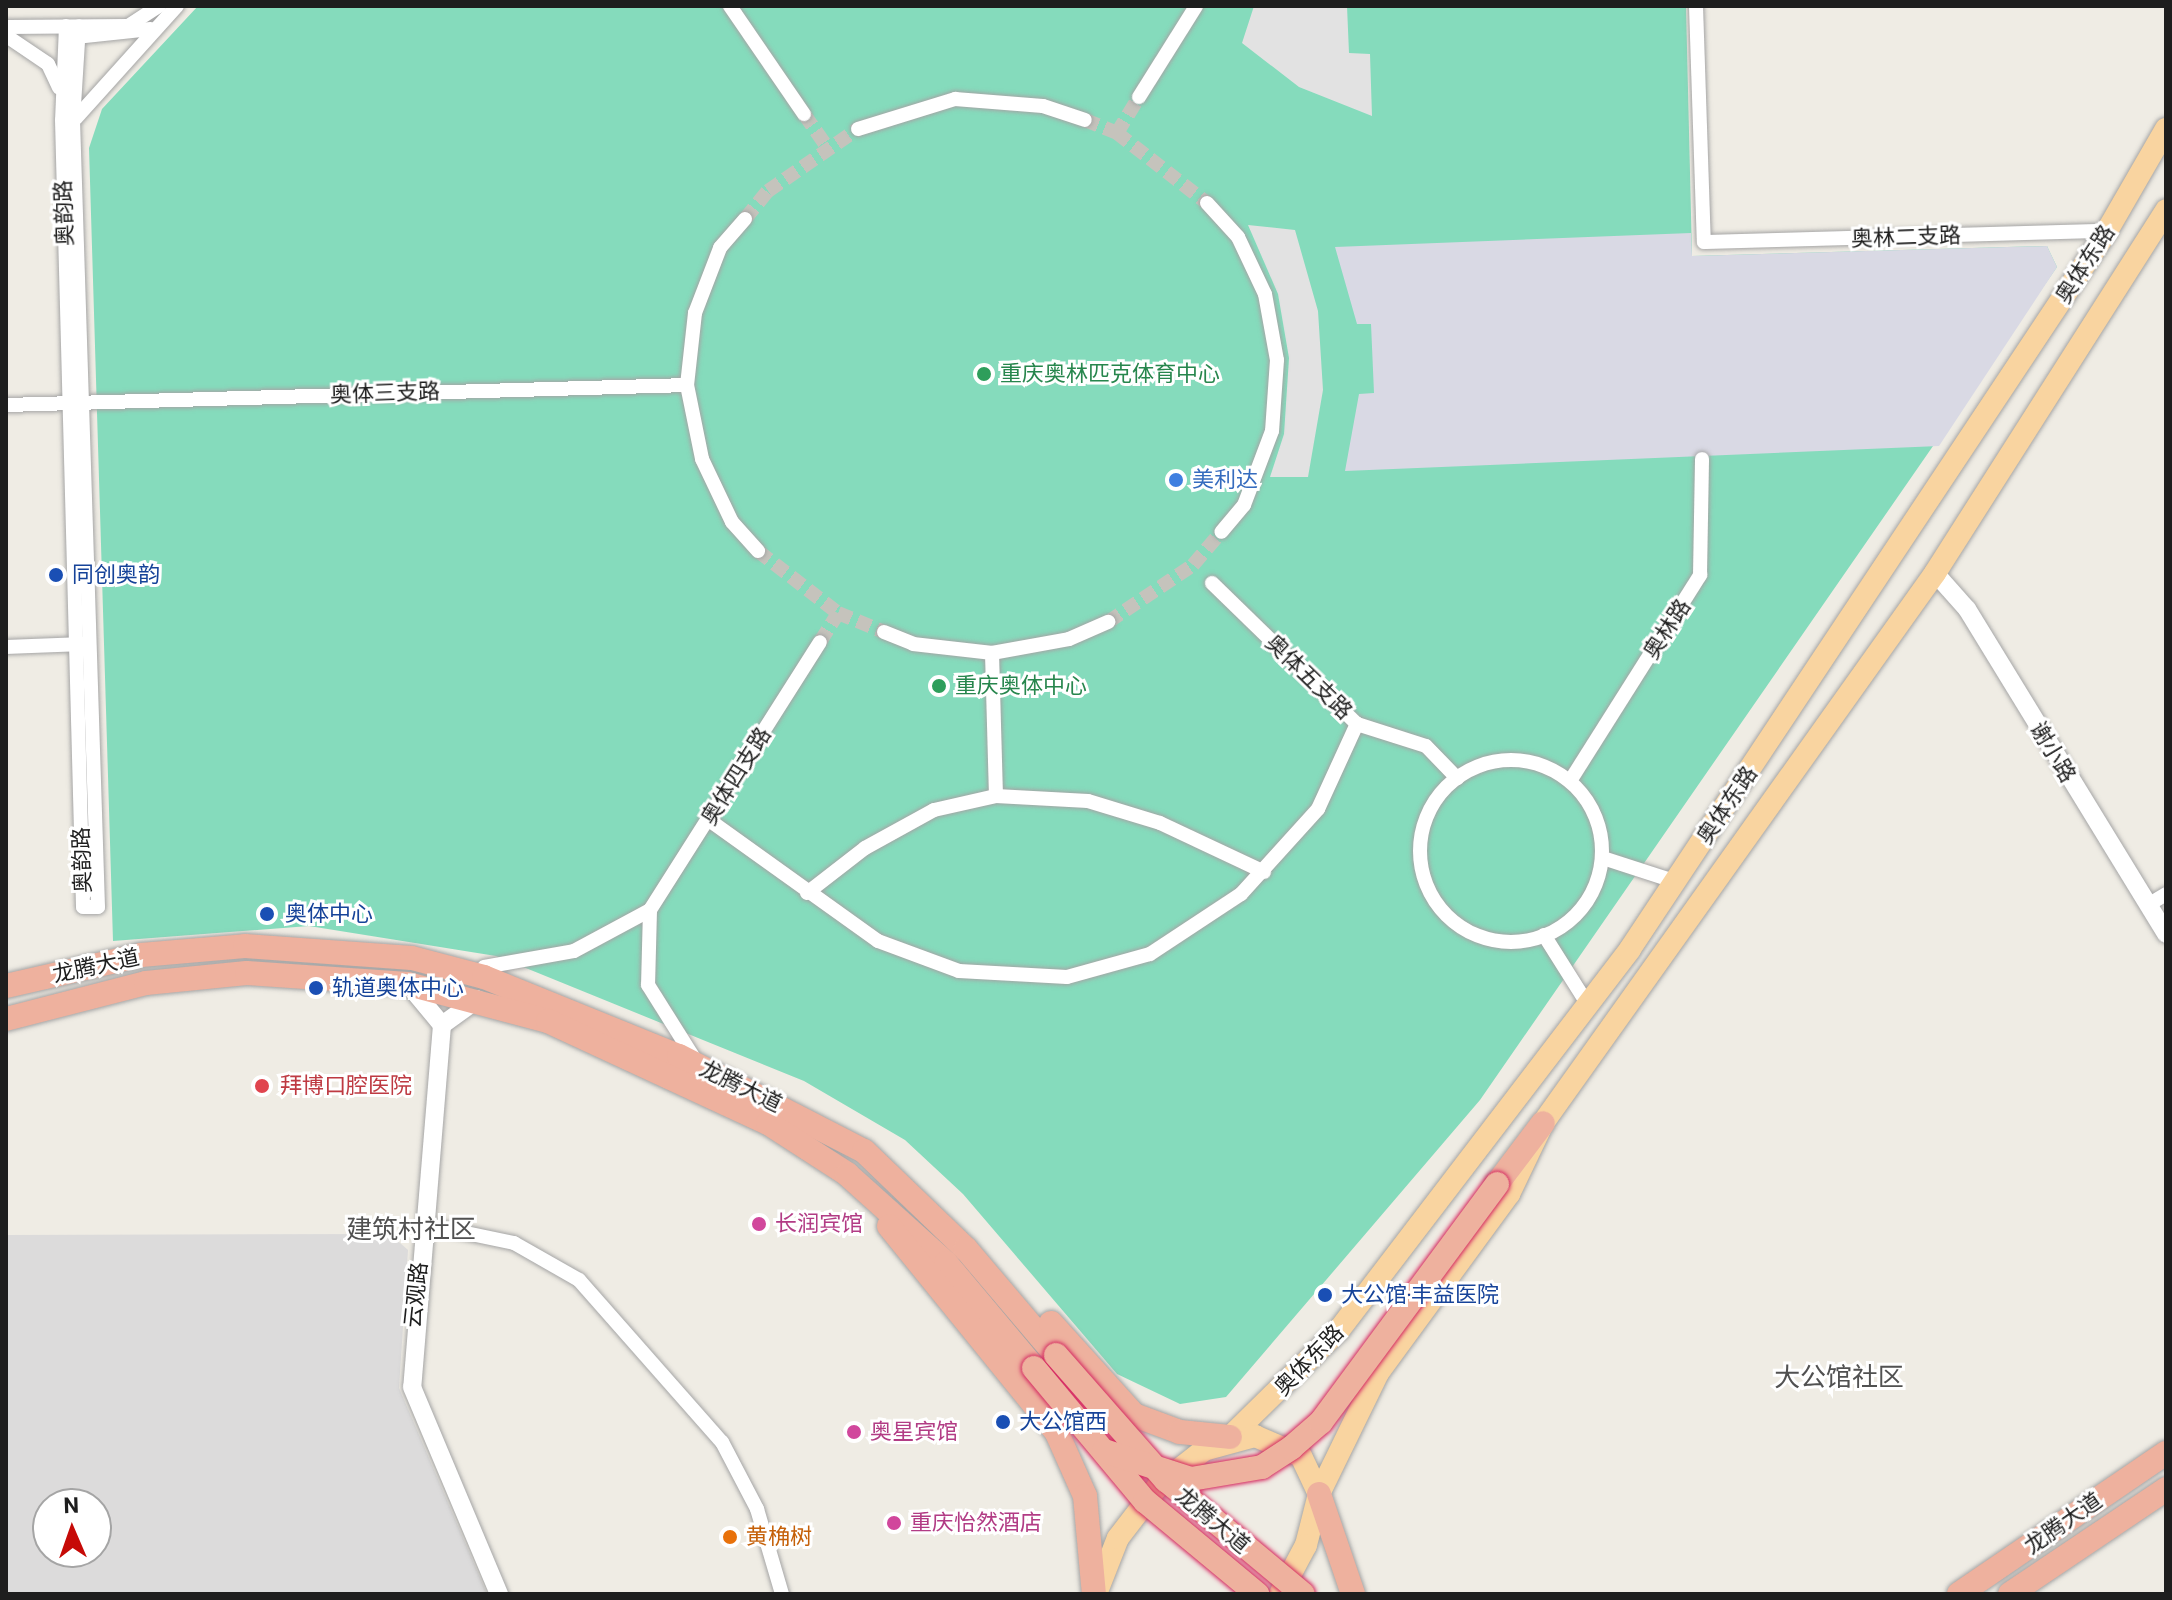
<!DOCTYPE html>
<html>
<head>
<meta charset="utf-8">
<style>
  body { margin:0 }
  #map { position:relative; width:2172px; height:1600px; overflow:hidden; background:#efece4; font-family:Roboto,"Noto Sans SC",sans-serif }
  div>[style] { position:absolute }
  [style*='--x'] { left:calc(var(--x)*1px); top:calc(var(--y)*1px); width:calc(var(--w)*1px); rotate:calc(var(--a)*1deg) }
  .residential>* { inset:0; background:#dcdbdb }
  .pitch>* { inset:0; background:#85dbbc }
  .parking>* { inset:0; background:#e2e2e2 }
  .plaza>* { inset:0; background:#d9d9e4 }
  .minor-tunnel>* { height:14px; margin-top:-7px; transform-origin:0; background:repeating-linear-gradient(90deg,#c5c3bc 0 14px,transparent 0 21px) }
  .roads { filter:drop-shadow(0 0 2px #a5a5a5) drop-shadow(0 0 2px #a5a5a5) }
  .minor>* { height:14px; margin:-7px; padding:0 7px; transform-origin:7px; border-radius:7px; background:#fff }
  .minor>.ring { margin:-7px; padding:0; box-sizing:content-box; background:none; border:14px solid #fff; border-radius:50% }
  .tertiary>* { height:18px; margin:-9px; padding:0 9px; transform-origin:9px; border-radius:9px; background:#fff }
  .primary>* { height:22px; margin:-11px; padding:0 11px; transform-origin:11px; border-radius:11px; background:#f9d4a0 }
  .trunk>* { height:24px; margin:-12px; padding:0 12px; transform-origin:12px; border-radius:12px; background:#eeb19e }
  .bridges { filter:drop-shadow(0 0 2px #d52a61) drop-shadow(0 0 2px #d52a61) }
  .trunk-bridge>* { height:24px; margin:-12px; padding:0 12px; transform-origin:12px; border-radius:12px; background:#eeb19e }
  .dots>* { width:22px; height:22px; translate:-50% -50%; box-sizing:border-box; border:4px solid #fff; border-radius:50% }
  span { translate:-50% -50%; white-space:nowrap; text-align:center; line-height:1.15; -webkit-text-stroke:6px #fff; paint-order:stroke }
  .street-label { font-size:22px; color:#1e1e1e }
  .leisure-label { font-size:22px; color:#27864d }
  .left { translate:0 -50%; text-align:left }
  .shop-label { font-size:22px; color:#366cbe }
  .transit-label { font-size:22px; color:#164399 }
  .health-label { font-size:22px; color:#be3a42 }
  .hotel-label { font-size:22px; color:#b23c85 }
  .food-label { font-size:22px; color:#c56008 }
  .quarter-label { font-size:26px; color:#515151 }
  .frame { position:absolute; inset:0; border:8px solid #1e1e1e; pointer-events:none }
  .north { position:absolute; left:32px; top:1488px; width:80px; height:80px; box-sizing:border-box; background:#fff; border:2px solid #a5a5a5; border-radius:50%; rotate:358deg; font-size:22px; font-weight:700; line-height:32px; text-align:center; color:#1e1e1e }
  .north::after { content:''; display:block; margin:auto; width:28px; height:36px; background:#c60a07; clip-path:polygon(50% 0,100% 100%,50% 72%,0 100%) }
</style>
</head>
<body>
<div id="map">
  <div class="residential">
    <i style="clip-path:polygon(evenodd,390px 1234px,408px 1250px,399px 1388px,487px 1594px,6px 1594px,6px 1235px,390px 1234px,48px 1504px,96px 1504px,96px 1552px,48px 1552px,48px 1504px)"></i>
  </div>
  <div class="pitch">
    <i style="clip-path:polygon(198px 6px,1686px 6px,1692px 256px,2047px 246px,2057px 267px,1480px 1100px,1226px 1397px,1180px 1404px,1117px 1374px,963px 1194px,905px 1140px,804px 1081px,496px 956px,309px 926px,113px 941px,89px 148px,102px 109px)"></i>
  </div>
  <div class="parking">
    <i style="clip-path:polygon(1254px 6px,1347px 6px,1349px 53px,1370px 54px,1372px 116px,1299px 87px,1242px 43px)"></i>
    <i style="clip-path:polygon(1248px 225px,1295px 230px,1318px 311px,1323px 390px,1308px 477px,1270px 477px,1284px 434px,1289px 358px,1278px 294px)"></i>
  </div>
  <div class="plaza">
    <i style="clip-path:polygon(1691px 233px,1692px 256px,2047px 246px,2057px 267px,1939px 446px,1345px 471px,1359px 394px,1374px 393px,1371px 324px,1357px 324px,1335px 247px)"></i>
  </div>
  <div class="minor-tunnel">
    <i style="--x:804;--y:114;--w:40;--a:55.1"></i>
    <i style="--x:1085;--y:120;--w:35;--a:22"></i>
    <i style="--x:1117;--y:133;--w:114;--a:37.9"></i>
    <i style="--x:1117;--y:133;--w:42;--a:-58.6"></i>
    <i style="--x:745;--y:219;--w:36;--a:-51"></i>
    <i style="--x:768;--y:191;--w:109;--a:-34.6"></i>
    <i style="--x:758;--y:551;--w:101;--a:37.8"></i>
    <i style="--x:838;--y:613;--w:50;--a:22.4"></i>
    <i style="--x:1108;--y:622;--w:102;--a:-33.8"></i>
    <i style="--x:1193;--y:565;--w:43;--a:-49.7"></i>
    <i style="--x:820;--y:642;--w:34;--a:-58"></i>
  </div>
  <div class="roads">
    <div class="minor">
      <i style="--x:730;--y:6;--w:131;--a:55.6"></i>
      <i style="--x:1696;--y:6;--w:236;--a:88.1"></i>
      <i style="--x:1704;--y:242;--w:403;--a:-1.6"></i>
      <i style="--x:66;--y:26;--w:94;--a:92.4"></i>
      <i style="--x:62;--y:120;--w:787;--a:88.47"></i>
      <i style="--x:83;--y:907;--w:15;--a:0"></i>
      <i style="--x:98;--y:907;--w:786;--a:-91.82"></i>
      <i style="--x:73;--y:121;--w:95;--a:-86.4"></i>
      <i style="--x:6;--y:27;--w:122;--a:-0.5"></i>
      <i style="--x:128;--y:26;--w:37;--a:-33"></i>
      <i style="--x:85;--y:36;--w:66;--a:-6.1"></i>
      <i style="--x:8;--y:37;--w:48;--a:34"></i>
      <i style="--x:48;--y:64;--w:26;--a:65"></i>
      <i style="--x:1139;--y:97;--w:107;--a:-57.9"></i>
      <i style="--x:76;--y:118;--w:151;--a:-48"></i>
      <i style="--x:858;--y:129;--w:102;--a:-17.2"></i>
      <i style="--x:955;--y:99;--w:88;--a:4.5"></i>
      <i style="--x:1043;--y:106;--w:44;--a:18.4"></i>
      <i style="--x:1207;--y:203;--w:46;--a:47.6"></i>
      <i style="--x:1238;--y:237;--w:63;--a:64.7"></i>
      <i style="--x:1265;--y:294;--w:67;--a:79.7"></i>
      <i style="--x:1277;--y:360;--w:71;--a:94"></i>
      <i style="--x:1272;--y:431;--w:79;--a:110.7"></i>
      <i style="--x:1244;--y:505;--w:35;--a:130"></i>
      <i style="--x:745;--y:219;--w:38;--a:131"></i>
      <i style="--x:720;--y:248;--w:70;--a:111"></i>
      <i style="--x:695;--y:313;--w:72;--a:96.3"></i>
      <i style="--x:687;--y:385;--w:76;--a:78.5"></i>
      <i style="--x:702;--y:459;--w:70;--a:64.5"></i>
      <i style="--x:732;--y:522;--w:39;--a:48"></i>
      <i style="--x:6;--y:405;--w:681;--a:-1.68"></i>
      <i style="--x:1212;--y:583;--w:202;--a:44.2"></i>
      <i style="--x:1357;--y:724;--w:72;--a:17.7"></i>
      <i style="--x:1426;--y:746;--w:45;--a:45.9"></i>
      <i style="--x:884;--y:632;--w:31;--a:22"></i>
      <i style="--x:913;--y:644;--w:80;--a:6.5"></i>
      <i style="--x:992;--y:653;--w:78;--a:-10.3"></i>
      <i style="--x:1069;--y:639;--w:43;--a:-23.6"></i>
      <i style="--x:6;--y:647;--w:77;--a:-2.2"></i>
      <i style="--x:992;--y:653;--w:143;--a:88.4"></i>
      <i class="ring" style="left:1420px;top:760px;width:168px;height:168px"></i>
      <i style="--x:1570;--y:781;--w:244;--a:-57.7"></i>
      <i style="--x:1700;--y:575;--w:116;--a:-89"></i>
      <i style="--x:709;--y:820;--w:208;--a:35.6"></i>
      <i style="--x:878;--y:941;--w:86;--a:20.3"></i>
      <i style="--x:959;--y:971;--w:108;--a:3.2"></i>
      <i style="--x:1067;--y:977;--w:86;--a:-15.5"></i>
      <i style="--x:1150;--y:954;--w:109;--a:-33.4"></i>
      <i style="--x:1241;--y:894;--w:115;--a:-47.8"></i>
      <i style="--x:1318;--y:809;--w:94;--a:-65.4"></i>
      <i style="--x:1603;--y:858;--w:78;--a:18"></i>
      <i style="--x:807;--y:893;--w:73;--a:-37.8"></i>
      <i style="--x:865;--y:848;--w:79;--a:-28.8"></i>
      <i style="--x:934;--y:810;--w:64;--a:-12.7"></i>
      <i style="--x:996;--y:796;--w:92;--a:3.1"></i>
      <i style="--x:1088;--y:801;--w:75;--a:17"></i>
      <i style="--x:1160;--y:823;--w:115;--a:25.2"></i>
      <i style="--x:2148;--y:905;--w:21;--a:-31"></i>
      <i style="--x:650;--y:910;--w:317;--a:-57.6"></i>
      <i style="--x:1544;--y:935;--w:83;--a:57.8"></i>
      <i style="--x:484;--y:967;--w:91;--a:-10.1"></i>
      <i style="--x:574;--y:951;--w:86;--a:-28.3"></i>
      <i style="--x:650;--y:910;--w:75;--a:91.5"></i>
      <i style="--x:648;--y:985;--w:83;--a:57.8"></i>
      <i style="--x:423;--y:1224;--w:93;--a:11.8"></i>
      <i style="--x:514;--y:1243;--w:75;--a:29.6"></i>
      <i style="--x:579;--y:1280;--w:216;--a:48.6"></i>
      <i style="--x:722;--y:1442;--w:76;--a:62.4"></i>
      <i style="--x:757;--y:1509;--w:89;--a:73.6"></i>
    </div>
    <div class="tertiary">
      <i style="--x:1935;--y:573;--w:48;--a:48.4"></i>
      <i style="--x:1967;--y:609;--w:381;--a:58.5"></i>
      <i style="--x:408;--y:984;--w:53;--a:50.3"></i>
      <i style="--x:442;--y:1025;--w:44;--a:-35.8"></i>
      <i style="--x:442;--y:1025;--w:363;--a:94.7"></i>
      <i style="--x:412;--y:1387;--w:225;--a:67.2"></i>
    </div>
    <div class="primary">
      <i style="--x:1230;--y:1437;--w:153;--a:-44.5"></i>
      <i style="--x:1339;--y:1330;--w:479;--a:-52.6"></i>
      <i style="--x:1630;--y:949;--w:862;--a:-56.4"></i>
      <i style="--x:2107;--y:231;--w:118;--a:-60"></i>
      <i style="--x:1319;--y:1494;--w:135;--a:-64"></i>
      <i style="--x:1378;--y:1373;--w:222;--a:-53.8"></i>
      <i style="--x:1509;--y:1194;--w:79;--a:-64.4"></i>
      <i style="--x:1543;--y:1123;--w:675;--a:-54.52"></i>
      <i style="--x:1935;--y:573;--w:430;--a:-57.5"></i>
      <i style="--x:1096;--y:1594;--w:60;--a:-68.6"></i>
      <i style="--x:1118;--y:1538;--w:66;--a:-52.4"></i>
      <i style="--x:1158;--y:1486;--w:58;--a:-38"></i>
      <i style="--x:1204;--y:1450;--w:53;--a:-15.4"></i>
      <i style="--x:1255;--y:1436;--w:50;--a:23.5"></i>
      <i style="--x:1301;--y:1456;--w:42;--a:64.7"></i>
      <i style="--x:1319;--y:1494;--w:53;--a:104.3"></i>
      <i style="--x:1306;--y:1545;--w:55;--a:118"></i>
    </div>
    <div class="trunk">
      <i style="--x:6;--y:986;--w:139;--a:-12.9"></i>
      <i style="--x:141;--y:955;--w:104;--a:-4.9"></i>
      <i style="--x:245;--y:946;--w:167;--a:4.1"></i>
      <i style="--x:412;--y:958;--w:74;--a:14.8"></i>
      <i style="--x:484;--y:977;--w:210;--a:22.1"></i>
      <i style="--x:679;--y:1056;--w:208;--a:27.2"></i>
      <i style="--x:864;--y:1151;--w:141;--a:43.9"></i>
      <i style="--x:966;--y:1249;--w:139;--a:49.7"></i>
      <i style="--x:6;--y:1019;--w:145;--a:-14.4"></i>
      <i style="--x:146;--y:983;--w:101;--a:-5.7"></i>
      <i style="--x:247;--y:973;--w:161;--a:3.9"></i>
      <i style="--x:408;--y:984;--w:145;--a:14.8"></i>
      <i style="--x:548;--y:1021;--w:242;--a:24.9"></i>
      <i style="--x:768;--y:1123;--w:94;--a:32.8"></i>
      <i style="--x:847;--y:1174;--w:133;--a:42"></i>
      <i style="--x:946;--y:1263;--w:137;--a:50"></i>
      <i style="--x:1497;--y:1184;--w:76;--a:-53"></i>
      <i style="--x:889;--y:1226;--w:267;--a:50.9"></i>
      <i style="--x:1057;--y:1433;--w:69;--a:66"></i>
      <i style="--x:1085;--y:1496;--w:98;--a:84.8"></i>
      <i style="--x:1051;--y:1323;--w:124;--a:47.9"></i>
      <i style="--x:1134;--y:1415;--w:49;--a:20.3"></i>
      <i style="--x:1180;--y:1432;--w:50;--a:5.7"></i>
      <i style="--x:1319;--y:1494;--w:106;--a:71.2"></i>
      <i style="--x:1959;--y:1594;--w:250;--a:-34.3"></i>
      <i style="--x:2010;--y:1594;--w:188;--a:-33.9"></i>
    </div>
  </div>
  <div class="bridges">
    <div class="trunk-bridge">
      <i style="--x:1056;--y:1355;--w:167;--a:48.7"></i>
      <i style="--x:1166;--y:1480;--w:178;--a:39.8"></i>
      <i style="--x:1034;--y:1368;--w:173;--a:50.2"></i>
      <i style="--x:1145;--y:1501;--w:146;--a:39.7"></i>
      <i style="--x:1104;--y:1451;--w:91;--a:17.8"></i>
      <i style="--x:1191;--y:1479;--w:72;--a:-9.6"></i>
      <i style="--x:1262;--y:1467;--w:35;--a:-33"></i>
      <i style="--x:1291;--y:1448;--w:40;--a:-41"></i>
      <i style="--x:1321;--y:1422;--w:296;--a:-53.5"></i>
    </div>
  </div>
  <div class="dots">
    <i style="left:984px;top:374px;background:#2e9e5b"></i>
    <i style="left:1176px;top:480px;background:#3f7fe0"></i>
    <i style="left:56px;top:575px;background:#1a4fb4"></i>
    <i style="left:939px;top:686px;background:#2e9e5b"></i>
    <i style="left:267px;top:914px;background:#1a4fb4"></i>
    <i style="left:316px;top:988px;background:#1a4fb4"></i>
    <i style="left:262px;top:1086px;background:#e0444e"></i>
    <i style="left:759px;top:1224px;background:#d1479c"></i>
    <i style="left:1325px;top:1295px;background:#1a4fb4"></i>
    <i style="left:1003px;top:1422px;background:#1a4fb4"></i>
    <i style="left:854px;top:1432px;background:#d1479c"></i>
    <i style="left:894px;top:1523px;background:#d1479c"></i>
    <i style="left:730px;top:1537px;background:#e8710a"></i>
  </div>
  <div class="street-label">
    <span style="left:64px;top:213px;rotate:-92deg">奥韵路</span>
    <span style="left:1906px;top:237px;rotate:-2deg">奥林二支路</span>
    <span style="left:2085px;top:264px;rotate:-57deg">奥体东路</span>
    <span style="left:385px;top:393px;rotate:-2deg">奥体三支路</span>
    <span style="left:1667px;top:629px;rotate:-57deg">奥林路</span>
    <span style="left:1309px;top:677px;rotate:44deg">奥体五支路</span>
    <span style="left:2053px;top:752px;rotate:59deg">谢小路</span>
    <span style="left:736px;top:776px;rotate:-58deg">奥体四支路</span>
    <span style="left:1727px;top:805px;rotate:-56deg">奥体东路</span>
    <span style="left:82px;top:860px;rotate:-92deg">奥韵路</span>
    <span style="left:96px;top:966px;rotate:-12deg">龙腾大道</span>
    <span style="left:741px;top:1086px;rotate:26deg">龙腾大道</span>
    <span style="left:416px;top:1295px;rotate:-84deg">云观路</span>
    <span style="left:1309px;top:1360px;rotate:-46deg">奥体东路</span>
    <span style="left:1213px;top:1520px;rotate:40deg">龙腾大道</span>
    <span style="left:2063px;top:1523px;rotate:-35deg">龙腾大道</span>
  </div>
  <div class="leisure-label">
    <span class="left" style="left:1000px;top:374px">重庆奥林匹克体育中心</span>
    <span class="left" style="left:955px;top:686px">重庆奥体中心</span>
  </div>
  <div class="shop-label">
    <span class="left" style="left:1192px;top:480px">美利达</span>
  </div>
  <div class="transit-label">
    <span class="left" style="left:72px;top:575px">同创奥韵</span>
    <span class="left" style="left:285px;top:914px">奥体中心</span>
    <span class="left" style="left:332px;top:988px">轨道奥体中心</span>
    <span class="left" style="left:1341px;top:1295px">大公馆‧丰益医院</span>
    <span class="left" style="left:1019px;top:1422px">大公馆西</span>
  </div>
  <div class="health-label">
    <span class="left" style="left:280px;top:1086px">拜博口腔医院</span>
  </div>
  <div class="hotel-label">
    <span class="left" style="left:775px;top:1224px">长润宾馆</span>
    <span class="left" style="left:870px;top:1432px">奥星宾馆</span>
    <span class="left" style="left:910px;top:1523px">重庆怡然酒店</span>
  </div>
  <div class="food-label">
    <span class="left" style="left:746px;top:1537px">黄桷树</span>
  </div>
  <div class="quarter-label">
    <span style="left:411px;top:1230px">建筑村社区</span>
    <span style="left:1839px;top:1378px">大公馆社区</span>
  </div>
  <div class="frame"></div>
  <div class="north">N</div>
</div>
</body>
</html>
